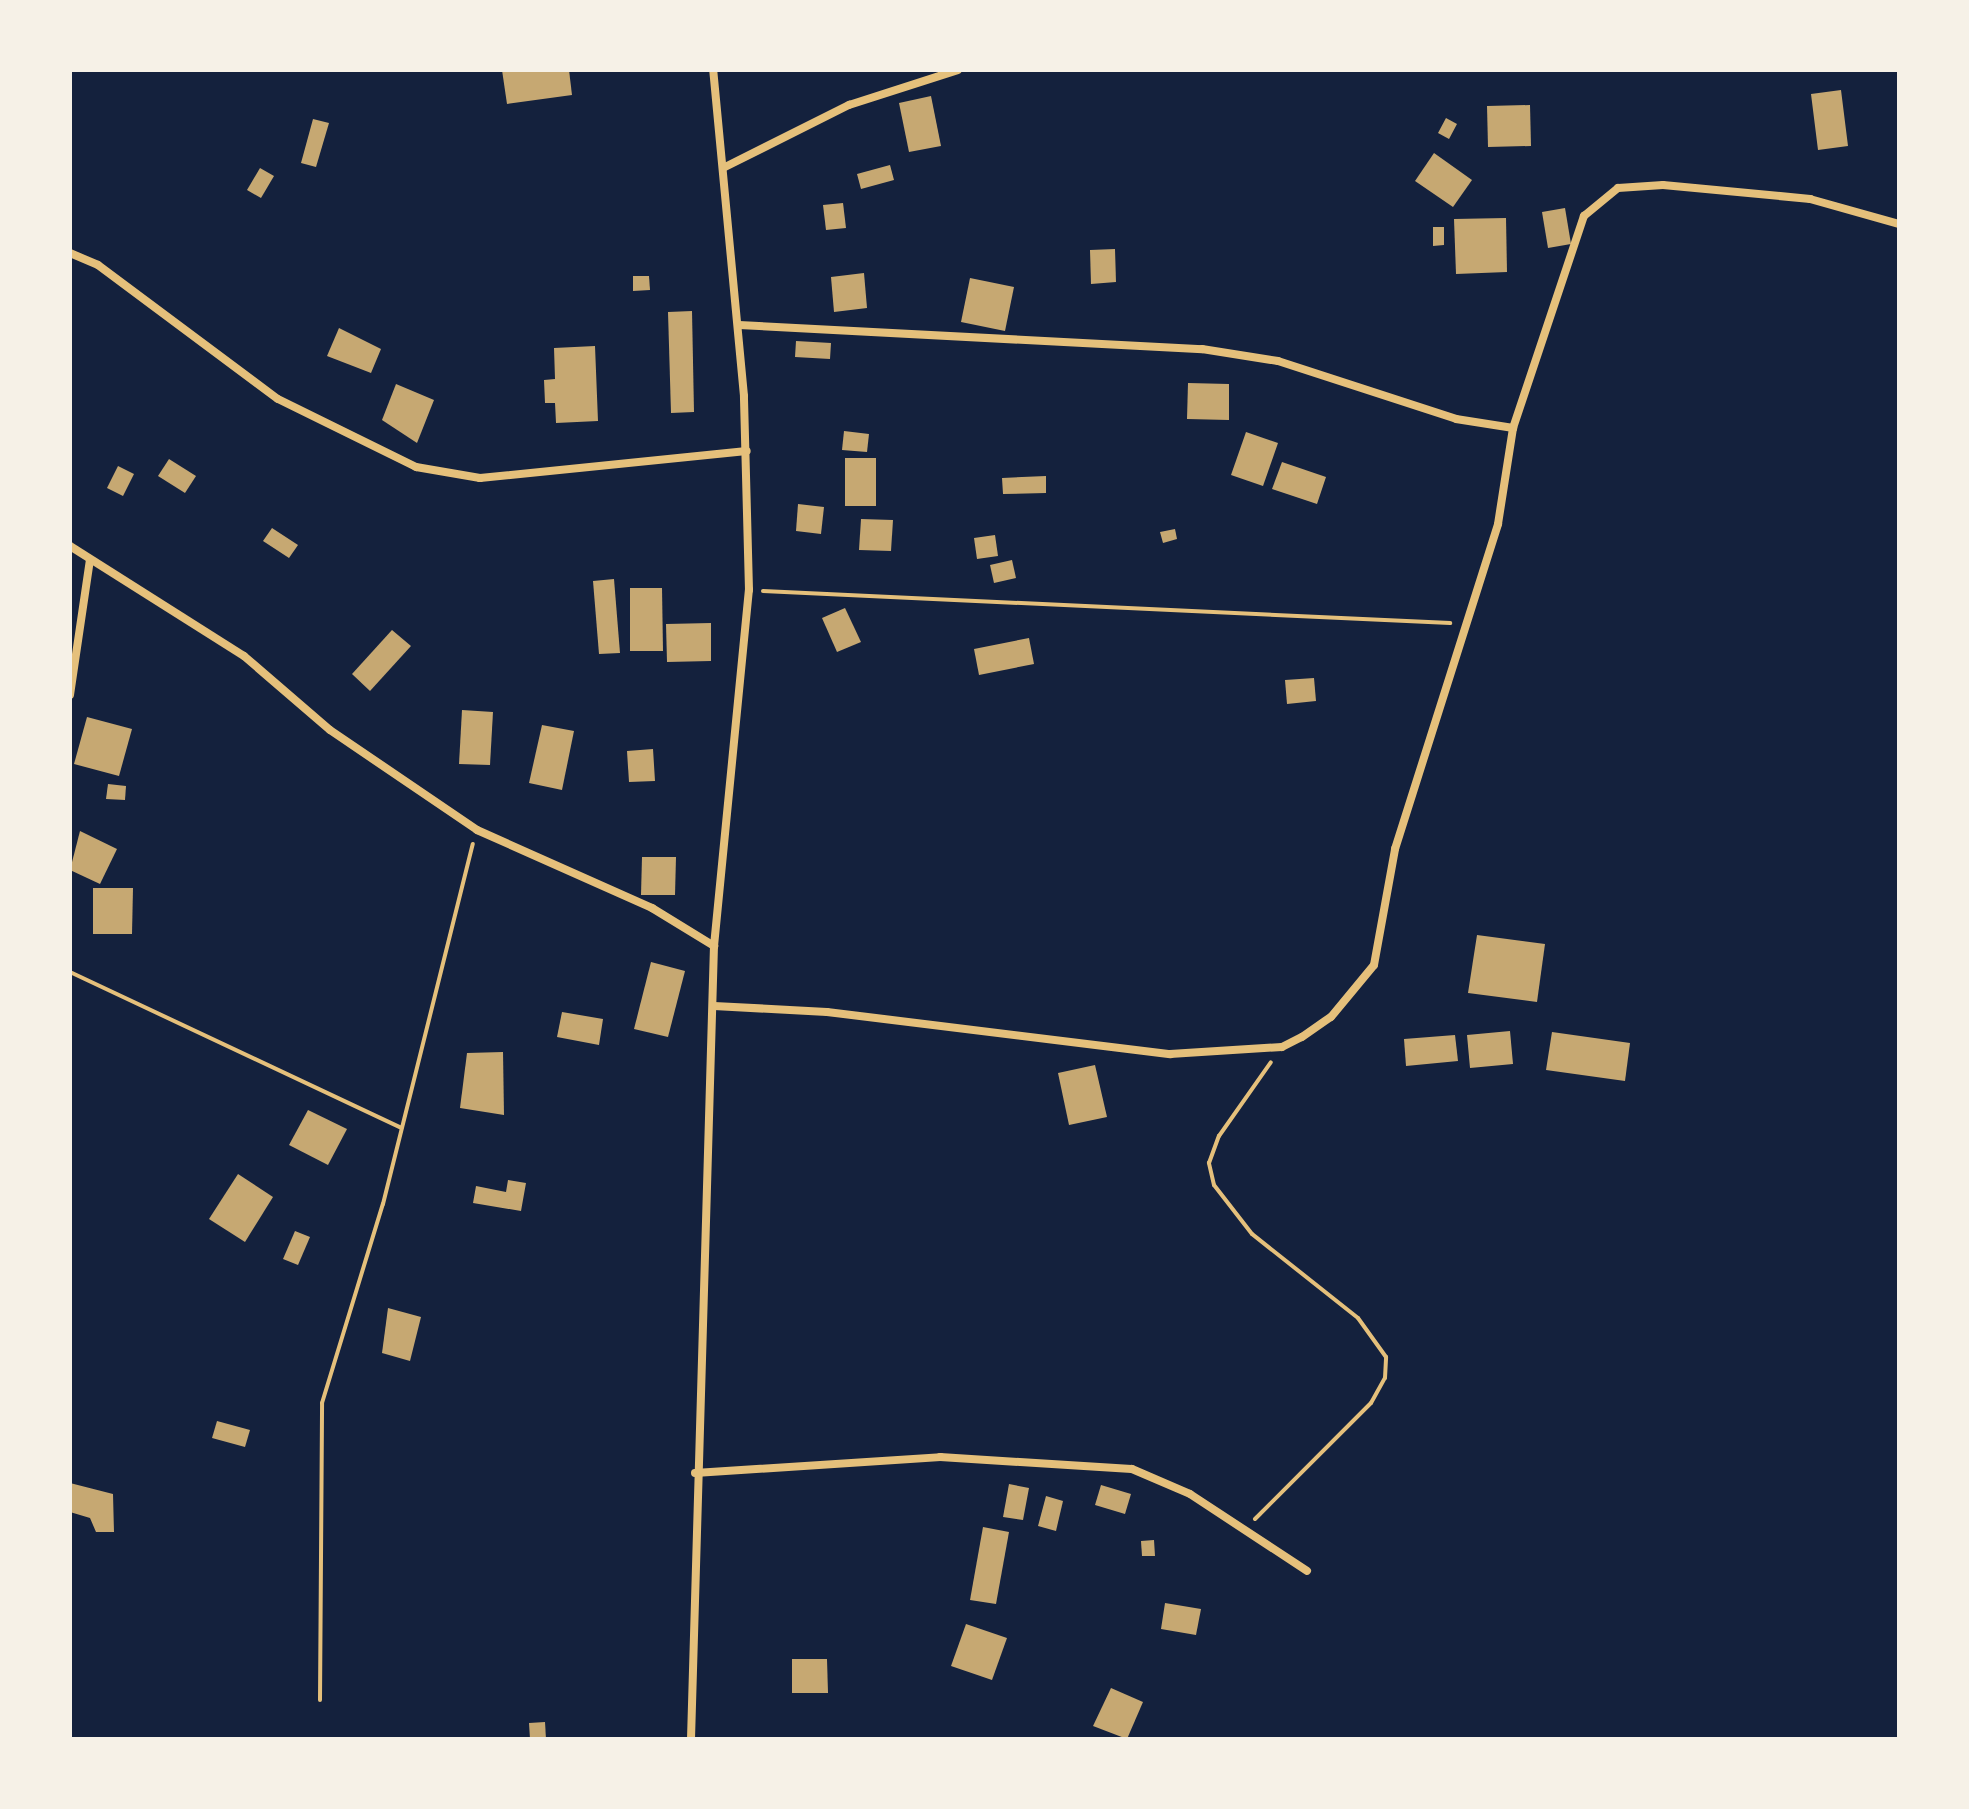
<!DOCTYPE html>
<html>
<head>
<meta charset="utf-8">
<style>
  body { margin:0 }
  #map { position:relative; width:1969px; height:1809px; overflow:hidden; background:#14213d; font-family:"Golos Text",sans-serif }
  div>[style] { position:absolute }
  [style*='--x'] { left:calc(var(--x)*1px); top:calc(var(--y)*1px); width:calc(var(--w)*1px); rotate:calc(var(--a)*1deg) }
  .building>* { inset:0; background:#c6a872 }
  .path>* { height:4px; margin:-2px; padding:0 2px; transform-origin:2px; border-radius:2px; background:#e5c07b }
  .minor>* { height:8px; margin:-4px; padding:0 4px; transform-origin:4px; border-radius:4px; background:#e5c07b }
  span { translate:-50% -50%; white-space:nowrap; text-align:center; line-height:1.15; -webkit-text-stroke:8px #f6f1e7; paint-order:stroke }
  .frame { position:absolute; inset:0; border:72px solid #f6f1e7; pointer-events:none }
</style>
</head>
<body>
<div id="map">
  <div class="building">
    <i style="clip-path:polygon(502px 70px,569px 70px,572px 95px,507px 104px)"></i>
    <i style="clip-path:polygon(1841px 90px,1848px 146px,1818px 150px,1811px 94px)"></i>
    <i style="clip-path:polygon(931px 96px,941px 146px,909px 152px,899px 103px)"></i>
    <i style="clip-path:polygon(1530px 105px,1531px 146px,1488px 147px,1487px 106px)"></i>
    <i style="clip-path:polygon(1446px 118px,1457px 124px,1449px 139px,1438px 133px)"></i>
    <i style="clip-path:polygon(313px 119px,329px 123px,316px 167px,301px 163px)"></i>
    <i style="clip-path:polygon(1434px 153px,1472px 180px,1453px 207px,1415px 181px)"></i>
    <i style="clip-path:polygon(890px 165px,894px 180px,861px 189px,857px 174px)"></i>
    <i style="clip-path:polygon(260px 168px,274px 176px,261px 198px,247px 190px)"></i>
    <i style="clip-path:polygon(843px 203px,846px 228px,826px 230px,823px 205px)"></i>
    <i style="clip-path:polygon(1565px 208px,1571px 244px,1548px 248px,1542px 212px)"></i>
    <i style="clip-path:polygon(1506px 218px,1507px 272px,1456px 274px,1454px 219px)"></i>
    <i style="clip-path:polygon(1433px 227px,1444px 227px,1444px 245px,1433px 246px)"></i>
    <i style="clip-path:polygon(1115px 249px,1116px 282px,1091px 284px,1090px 250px)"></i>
    <i style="clip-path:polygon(864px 273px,867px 308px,834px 312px,831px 277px)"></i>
    <i style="clip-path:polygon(633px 276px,649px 276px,650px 290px,633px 291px)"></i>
    <i style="clip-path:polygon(970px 278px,1014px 287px,1005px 331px,961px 322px)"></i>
    <i style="clip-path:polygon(692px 311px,694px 412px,671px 413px,668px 312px)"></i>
    <i style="clip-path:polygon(339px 328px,381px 349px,371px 373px,327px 356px)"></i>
    <i style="clip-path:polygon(796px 341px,831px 343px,830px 359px,795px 357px)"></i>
    <i style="clip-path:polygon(595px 346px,598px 421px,556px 423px,555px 403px,545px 403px,544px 380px,555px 379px,554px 348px)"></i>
    <i style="clip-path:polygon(1188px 383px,1229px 384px,1229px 420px,1187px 419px)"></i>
    <i style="clip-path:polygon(396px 384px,434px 400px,417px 443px,382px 420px)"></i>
    <i style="clip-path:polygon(844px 431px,869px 434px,867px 452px,842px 450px)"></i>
    <i style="clip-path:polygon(1246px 432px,1278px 443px,1263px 486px,1231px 475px)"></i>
    <i style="clip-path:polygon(845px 458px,876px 458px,876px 506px,845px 506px)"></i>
    <i style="clip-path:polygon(169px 459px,196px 476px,185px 493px,158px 476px)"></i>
    <i style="clip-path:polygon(1282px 462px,1326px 477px,1317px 504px,1272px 489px)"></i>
    <i style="clip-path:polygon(118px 466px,134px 474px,123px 496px,107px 488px)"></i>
    <i style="clip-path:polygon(1046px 476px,1046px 493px,1003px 494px,1002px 478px)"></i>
    <i style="clip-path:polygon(798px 504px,824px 507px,821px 534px,796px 531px)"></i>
    <i style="clip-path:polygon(861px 519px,893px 520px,891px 551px,859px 550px)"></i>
    <i style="clip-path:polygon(272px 528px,298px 545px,289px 558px,263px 541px)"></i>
    <i style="clip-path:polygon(1175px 529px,1177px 539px,1163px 543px,1160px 532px)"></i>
    <i style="clip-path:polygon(995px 535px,998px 556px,977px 559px,974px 538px)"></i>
    <i style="clip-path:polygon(1012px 560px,1016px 578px,994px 583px,990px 565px)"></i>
    <i style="clip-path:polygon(614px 579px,620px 653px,599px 654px,593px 581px)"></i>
    <i style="clip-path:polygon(630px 588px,662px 588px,663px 651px,630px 651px)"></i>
    <i style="clip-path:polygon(845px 608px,861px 642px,837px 652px,822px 618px)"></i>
    <i style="clip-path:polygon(711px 623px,711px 661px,667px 662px,666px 624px)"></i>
    <i style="clip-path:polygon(392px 630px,411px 646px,370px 691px,352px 674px)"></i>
    <i style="clip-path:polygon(1029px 638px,1034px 664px,979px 675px,974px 649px)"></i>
    <i style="clip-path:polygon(1314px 678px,1316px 701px,1287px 704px,1285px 680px)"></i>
    <i style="clip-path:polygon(462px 710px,493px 712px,490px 765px,459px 764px)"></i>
    <i style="clip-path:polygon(87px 717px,132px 729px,119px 776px,74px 764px)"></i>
    <i style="clip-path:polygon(542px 725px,574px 731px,562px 790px,529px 783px)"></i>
    <i style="clip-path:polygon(653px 749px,655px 781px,629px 782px,627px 751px)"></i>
    <i style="clip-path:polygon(108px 784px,126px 786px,125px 800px,106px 799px)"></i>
    <i style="clip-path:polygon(80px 831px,117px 849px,100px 884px,70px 870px)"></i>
    <i style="clip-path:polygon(642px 857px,676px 857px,675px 895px,641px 895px)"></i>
    <i style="clip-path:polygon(93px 888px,133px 888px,132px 934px,93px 934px)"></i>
    <i style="clip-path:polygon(1477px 935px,1545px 944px,1537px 1002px,1468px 993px)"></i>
    <i style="clip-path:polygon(651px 962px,685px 971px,668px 1037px,634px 1029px)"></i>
    <i style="clip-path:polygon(562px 1012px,603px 1019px,599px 1045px,557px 1037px)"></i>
    <i style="clip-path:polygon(1510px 1031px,1513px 1064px,1470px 1068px,1467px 1035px)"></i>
    <i style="clip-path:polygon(1552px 1032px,1630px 1043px,1625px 1081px,1546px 1070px)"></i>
    <i style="clip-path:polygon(1455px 1035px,1458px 1061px,1406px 1066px,1404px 1039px)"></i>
    <i style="clip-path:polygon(503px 1052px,504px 1115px,460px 1108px,467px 1053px)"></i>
    <i style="clip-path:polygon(1095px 1065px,1107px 1117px,1069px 1125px,1058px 1073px)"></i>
    <i style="clip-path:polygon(308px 1110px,347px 1129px,328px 1165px,289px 1145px)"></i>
    <i style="clip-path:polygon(238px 1174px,273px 1197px,245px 1242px,209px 1219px)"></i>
    <i style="clip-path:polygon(508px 1180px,526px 1183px,521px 1211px,473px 1203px,476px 1186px,506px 1192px)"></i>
    <i style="clip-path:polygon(295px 1231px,310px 1237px,298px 1265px,283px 1259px)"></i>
    <i style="clip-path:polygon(388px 1308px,421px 1317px,410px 1361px,382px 1353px)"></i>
    <i style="clip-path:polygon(217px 1421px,250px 1430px,245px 1447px,212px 1438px)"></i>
    <i style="clip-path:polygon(70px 1483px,113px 1494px,114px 1532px,96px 1532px,90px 1518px,70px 1512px)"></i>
    <i style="clip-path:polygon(1009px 1484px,1029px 1488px,1023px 1520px,1003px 1517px)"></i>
    <i style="clip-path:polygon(1101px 1485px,1131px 1494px,1125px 1514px,1095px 1505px)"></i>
    <i style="clip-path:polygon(1046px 1496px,1063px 1501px,1056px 1531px,1038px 1526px)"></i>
    <i style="clip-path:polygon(983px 1527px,1009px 1532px,996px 1604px,970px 1600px)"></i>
    <i style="clip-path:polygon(1154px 1540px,1155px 1556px,1142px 1556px,1141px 1541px)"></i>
    <i style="clip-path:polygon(1165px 1603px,1201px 1609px,1196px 1635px,1161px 1629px)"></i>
    <i style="clip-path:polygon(966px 1624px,1007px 1638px,992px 1680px,951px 1666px)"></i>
    <i style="clip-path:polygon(792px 1659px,827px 1659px,828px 1693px,792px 1693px)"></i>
    <i style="clip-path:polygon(1111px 1688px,1143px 1702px,1127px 1739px,1093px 1726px)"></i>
    <i style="clip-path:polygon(545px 1722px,546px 1739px,530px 1739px,529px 1723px)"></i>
  </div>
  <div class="path">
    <i style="--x:763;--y:591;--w:688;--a:2.67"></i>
    <i style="--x:70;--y:972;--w:365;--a:25.2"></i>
    <i style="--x:1255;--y:1519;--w:164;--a:-45"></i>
    <i style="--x:1371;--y:1403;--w:29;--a:-61"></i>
    <i style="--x:1385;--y:1378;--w:21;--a:-87"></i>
    <i style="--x:1386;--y:1357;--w:48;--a:-125.7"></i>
    <i style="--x:1358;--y:1318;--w:135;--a:-141.6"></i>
    <i style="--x:1252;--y:1234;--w:62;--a:-127.8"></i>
    <i style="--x:1214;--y:1185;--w:23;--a:-103"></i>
    <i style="--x:1209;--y:1163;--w:29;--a:-70"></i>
    <i style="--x:1219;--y:1136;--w:90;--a:-54.9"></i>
    <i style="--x:320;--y:1700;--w:297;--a:-89.6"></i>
    <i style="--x:322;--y:1403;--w:208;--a:-73"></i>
    <i style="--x:383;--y:1204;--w:371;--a:-76"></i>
  </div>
  <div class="minor">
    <i style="--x:725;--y:167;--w:139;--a:-26.6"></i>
    <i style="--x:849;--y:105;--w:114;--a:-17.8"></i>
    <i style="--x:70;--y:253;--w:30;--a:23"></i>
    <i style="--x:98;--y:265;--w:224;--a:36.7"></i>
    <i style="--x:278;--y:399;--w:154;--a:26.2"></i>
    <i style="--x:416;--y:467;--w:65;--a:9.8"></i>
    <i style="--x:480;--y:478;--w:268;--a:-5.8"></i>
    <i style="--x:739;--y:325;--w:464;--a:3"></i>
    <i style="--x:1202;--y:349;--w:77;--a:9"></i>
    <i style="--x:1278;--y:361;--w:187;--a:18"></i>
    <i style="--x:1456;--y:419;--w:58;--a:9"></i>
    <i style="--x:70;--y:546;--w:206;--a:32.3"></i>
    <i style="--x:244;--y:656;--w:113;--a:40.7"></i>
    <i style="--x:330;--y:730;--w:178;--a:34.2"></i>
    <i style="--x:477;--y:830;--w:192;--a:24"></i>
    <i style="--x:652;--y:908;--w:73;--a:31.5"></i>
    <i style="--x:70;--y:695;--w:136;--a:-81.6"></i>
    <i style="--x:714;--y:1006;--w:113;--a:3"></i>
    <i style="--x:827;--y:1012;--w:346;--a:7"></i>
    <i style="--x:1170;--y:1054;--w:112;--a:-3.6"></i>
    <i style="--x:1282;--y:1047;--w:22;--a:-27"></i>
    <i style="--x:1302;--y:1037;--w:35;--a:-35"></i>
    <i style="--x:1331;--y:1017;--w:67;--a:-50.4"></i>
    <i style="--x:1374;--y:965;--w:118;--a:-79.7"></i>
    <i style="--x:1395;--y:849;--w:341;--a:-72.4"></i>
    <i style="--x:1498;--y:524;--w:97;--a:-81.1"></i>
    <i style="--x:1513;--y:428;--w:224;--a:-71.5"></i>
    <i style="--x:1584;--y:216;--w:44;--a:-39.5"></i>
    <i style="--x:1618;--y:188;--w:45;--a:-3.8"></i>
    <i style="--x:1663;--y:185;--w:148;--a:5.4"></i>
    <i style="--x:1810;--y:199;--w:92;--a:15.7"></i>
    <i style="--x:695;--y:1473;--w:246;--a:-3.7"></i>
    <i style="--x:940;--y:1457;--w:192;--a:3.6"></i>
    <i style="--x:1132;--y:1469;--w:63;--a:23.3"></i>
    <i style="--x:1190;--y:1494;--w:140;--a:33.3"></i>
    <i style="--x:691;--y:1739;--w:793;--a:-88.34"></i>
    <i style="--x:714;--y:946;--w:358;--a:-84.4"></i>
    <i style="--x:749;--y:590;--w:194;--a:-91.5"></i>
    <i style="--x:744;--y:396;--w:327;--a:-95.4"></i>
  </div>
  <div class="frame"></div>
</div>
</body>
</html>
